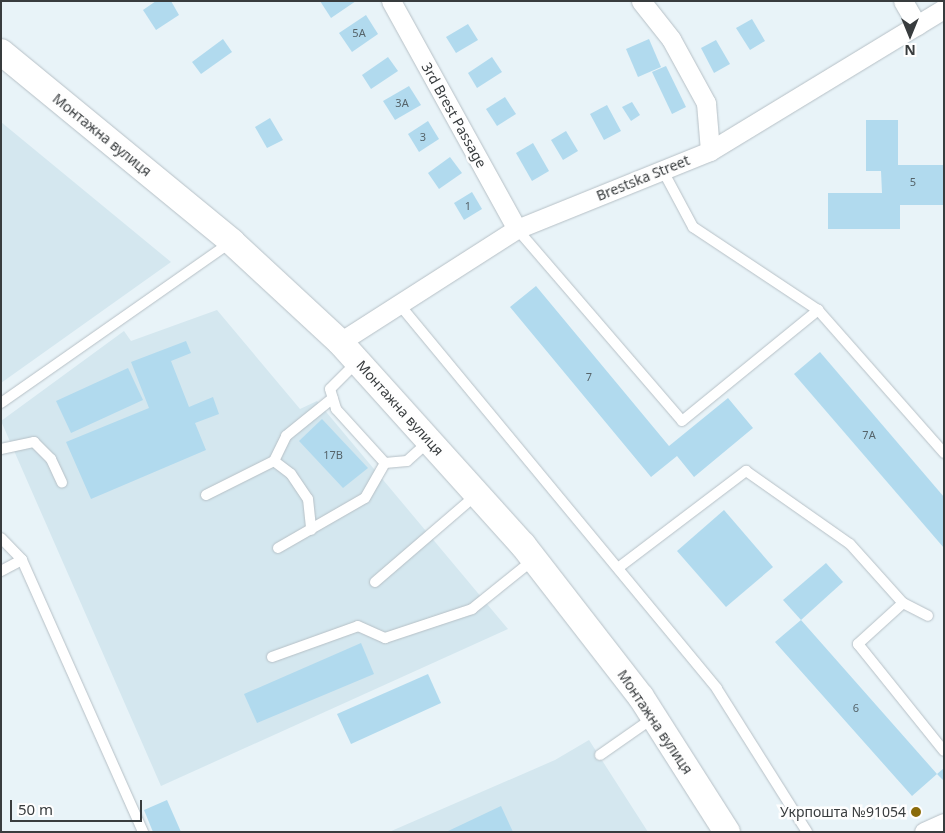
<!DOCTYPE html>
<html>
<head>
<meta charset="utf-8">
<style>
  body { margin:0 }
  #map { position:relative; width:945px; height:833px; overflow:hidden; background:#e8f3f8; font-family:"Noto Sans",sans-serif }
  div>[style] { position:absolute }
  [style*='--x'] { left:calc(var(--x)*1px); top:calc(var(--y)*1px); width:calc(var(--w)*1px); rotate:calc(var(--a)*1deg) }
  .built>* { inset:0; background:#d4e7ef }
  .building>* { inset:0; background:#b1daee }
  .roads { filter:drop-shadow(0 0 1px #b6c0c6) drop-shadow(0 0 1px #b6c0c6) }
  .lane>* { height:10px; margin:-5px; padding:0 5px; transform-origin:5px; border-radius:5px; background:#fff }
  .street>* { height:19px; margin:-9.5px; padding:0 9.5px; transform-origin:9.5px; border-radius:9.5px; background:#fff }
  .secondary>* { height:26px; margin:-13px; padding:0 13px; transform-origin:13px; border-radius:13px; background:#fff }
  .dots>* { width:14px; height:14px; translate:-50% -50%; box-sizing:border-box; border:2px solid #fefefe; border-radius:50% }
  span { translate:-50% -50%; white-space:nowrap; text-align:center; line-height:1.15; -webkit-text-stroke:5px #fefefe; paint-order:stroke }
  .number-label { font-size:11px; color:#56646a }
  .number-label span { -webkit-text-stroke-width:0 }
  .street-label { font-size:14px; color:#383c3e }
  .poi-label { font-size:14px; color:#383c3e }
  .right { translate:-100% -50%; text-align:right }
  .frame { position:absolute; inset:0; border:2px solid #383c3e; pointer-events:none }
  .north { position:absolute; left:885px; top:10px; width:50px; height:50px; -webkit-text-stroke:4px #fefefe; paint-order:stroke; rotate:180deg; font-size:14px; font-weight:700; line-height:20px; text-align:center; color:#383c3e }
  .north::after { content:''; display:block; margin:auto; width:18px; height:22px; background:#383c3e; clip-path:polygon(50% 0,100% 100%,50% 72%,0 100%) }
  .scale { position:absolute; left:10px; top:800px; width:132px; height:22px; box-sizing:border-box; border:2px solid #383c3e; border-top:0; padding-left:6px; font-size:15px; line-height:18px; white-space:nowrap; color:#383c3e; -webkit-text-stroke:4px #fefefe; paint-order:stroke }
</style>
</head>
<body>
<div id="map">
  <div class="built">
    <i style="clip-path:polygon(1px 122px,171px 262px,1px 383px)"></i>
    <i style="clip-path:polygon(217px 310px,300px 409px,317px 401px,508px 629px,161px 786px,1px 421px,124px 331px,131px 341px)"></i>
    <i style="clip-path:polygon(589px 740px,648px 832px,389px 832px,555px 760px)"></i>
  </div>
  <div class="building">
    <i style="clip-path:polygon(156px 1px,171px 1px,179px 15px,156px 30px,143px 10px)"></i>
    <i style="clip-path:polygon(320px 1px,356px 1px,331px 18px)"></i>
    <i style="clip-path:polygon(366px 15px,378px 34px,352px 52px,339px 33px)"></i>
    <i style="clip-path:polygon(752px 19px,765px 41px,750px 50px,736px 28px)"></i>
    <i style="clip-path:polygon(468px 24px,478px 40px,456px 53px,446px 37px)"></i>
    <i style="clip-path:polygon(223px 39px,232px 52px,201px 74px,192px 62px)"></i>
    <i style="clip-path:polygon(649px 39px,661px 67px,638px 77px,626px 49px)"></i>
    <i style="clip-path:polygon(716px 40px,730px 64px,714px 73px,701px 48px)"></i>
    <i style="clip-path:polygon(388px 57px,398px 71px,371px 89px,362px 75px)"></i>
    <i style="clip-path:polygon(492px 57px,502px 72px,477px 88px,468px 73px)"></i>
    <i style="clip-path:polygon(666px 66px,686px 107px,672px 114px,652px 72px)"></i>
    <i style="clip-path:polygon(409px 86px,421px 105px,395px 120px,383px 101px)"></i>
    <i style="clip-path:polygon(505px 97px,516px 114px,497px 126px,486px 109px)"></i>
    <i style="clip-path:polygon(632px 102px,640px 115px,631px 121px,622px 107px)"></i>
    <i style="clip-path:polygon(607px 105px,621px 131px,604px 140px,590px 114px)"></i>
    <i style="clip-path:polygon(270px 118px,283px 140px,267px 148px,255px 127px)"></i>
    <i style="clip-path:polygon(866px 120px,898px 120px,898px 165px,944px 165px,944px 205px,900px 205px,900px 229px,828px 229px,828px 193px,882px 193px,881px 171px,866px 171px)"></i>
    <i style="clip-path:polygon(428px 121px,439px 139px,419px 152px,408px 134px)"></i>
    <i style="clip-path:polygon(566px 131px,578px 151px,563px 160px,551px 140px)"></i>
    <i style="clip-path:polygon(533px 143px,549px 171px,532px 181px,516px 153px)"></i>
    <i style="clip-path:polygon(450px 157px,462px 173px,439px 189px,428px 173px)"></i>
    <i style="clip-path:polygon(472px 192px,482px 209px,464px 220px,454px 203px)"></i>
    <i style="clip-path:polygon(536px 286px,669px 446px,728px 398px,753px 428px,694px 477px,677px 456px,651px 477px,510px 307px)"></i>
    <i style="clip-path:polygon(186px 341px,191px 353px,171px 361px,189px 407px,213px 397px,219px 414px,195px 423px,206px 450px,91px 499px,66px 442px,149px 408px,131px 362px)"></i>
    <i style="clip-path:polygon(820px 352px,944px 497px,944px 548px,794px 374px)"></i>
    <i style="clip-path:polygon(128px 368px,143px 400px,71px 433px,56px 401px)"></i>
    <i style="clip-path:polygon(322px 419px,368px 468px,343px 488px,299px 441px)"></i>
    <i style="clip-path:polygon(724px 510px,773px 567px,726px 607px,677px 551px)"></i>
    <i style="clip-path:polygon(826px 563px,843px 582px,801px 620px,783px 600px)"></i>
    <i style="clip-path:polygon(801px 620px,937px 774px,944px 768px,944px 781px,937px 774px,912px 796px,775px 642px)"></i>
    <i style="clip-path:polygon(361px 643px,374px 674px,257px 723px,244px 694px)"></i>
    <i style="clip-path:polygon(428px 674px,441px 703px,351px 744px,337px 714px)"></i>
    <i style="clip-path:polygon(167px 800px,181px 832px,153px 832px,144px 810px)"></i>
    <i style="clip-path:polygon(501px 806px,513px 832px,446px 832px)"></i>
  </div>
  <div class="roads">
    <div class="lane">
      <i style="--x:662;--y:169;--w:66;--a:61.9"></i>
      <i style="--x:693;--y:227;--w:150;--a:33.6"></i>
      <i style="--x:517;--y:229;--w:253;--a:49.3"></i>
      <i style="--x:682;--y:421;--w:176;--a:-39.2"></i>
      <i style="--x:818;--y:310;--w:191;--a:48.6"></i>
      <i style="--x:399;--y:304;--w:499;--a:50.4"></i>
      <i style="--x:717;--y:689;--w:169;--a:57.8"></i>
      <i style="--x:357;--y:362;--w:38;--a:135"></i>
      <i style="--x:330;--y:389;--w:21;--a:73"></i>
      <i style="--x:336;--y:409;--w:73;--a:47.8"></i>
      <i style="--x:385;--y:463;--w:22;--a:-5"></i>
      <i style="--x:407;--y:461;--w:30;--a:-42"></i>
      <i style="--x:1;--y:403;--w:281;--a:-35"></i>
      <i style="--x:1;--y:449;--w:34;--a:-12"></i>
      <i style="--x:34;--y:442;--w:24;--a:45"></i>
      <i style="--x:51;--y:459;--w:26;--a:65"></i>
      <i style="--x:274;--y:461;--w:21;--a:37"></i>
      <i style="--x:291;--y:474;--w:30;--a:56"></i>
      <i style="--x:308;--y:499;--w:31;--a:84"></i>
      <i style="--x:206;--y:495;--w:76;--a:-26.6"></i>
      <i style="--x:274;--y:461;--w:28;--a:-64"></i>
      <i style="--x:286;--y:436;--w:60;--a:-39"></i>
      <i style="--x:1;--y:538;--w:30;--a:46"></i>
      <i style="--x:22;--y:560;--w:298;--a:66"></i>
      <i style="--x:278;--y:548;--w:100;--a:-29.9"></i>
      <i style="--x:365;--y:498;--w:40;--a:-60.3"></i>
      <i style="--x:618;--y:568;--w:161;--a:-37.2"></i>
      <i style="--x:746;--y:471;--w:127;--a:35.1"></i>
      <i style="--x:850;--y:544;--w:79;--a:48.1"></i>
      <i style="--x:903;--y:603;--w:28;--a:27"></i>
      <i style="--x:1;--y:571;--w:24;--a:-28"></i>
      <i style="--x:375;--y:582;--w:133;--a:-40.7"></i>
      <i style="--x:903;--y:603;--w:61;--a:137.7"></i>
      <i style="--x:858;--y:644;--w:137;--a:51.2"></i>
      <i style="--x:272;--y:657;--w:91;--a:-19.8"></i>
      <i style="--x:358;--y:626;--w:30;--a:24"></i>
      <i style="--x:385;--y:638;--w:92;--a:-18.4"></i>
      <i style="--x:472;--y:609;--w:78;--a:-38.8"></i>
      <i style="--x:600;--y:755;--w:65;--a:-34.9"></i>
    </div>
    <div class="street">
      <i style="--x:391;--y:1;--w:260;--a:61.1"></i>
      <i style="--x:641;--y:1;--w:48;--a:51.7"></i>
      <i style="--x:671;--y:39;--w:73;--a:61.3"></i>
      <i style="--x:706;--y:103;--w:48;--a:85.2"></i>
      <i style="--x:903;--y:1;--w:28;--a:60"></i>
      <i style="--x:340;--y:342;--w:210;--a:-32.6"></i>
      <i style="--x:517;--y:229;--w:208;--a:-22"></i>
      <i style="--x:710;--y:151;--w:274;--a:-31.3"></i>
      <i style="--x:924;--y:832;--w:22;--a:-24"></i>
    </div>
    <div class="secondary">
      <i style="--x:1;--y:52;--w:299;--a:39.4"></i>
      <i style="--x:232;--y:242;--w:147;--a:42.8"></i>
      <i style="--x:340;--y:342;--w:273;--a:48"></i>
      <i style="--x:523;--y:545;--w:192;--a:52.2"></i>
      <i style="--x:641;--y:697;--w:160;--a:57.5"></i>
    </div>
  </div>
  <div class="dots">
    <i style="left:916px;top:812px;background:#8a6b0a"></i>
  </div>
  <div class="number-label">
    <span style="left:359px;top:33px">5А</span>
    <span style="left:402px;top:103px">3А</span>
    <span style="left:423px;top:137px">3</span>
    <span style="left:913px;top:182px">5</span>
    <span style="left:468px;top:206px">1</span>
    <span style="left:589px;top:377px">7</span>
    <span style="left:869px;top:435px">7А</span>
    <span style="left:333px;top:455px">17В</span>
    <span style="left:856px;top:708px">6</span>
  </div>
  <div class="street-label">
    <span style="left:454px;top:115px;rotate:61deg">3rd Brest Passage</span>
    <span style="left:102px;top:135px;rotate:39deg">Монтажна вулиця</span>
    <span style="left:643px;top:178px;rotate:-22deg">Brestska Street</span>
    <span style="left:400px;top:408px;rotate:48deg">Монтажна вулиця</span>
    <span style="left:655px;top:722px;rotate:56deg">Монтажна вулиця</span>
  </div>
  <div class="poi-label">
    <span class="right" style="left:906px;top:812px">Укрпошта №91054</span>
  </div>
  <div class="frame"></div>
  <div class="north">N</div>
  <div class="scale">50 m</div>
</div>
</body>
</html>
